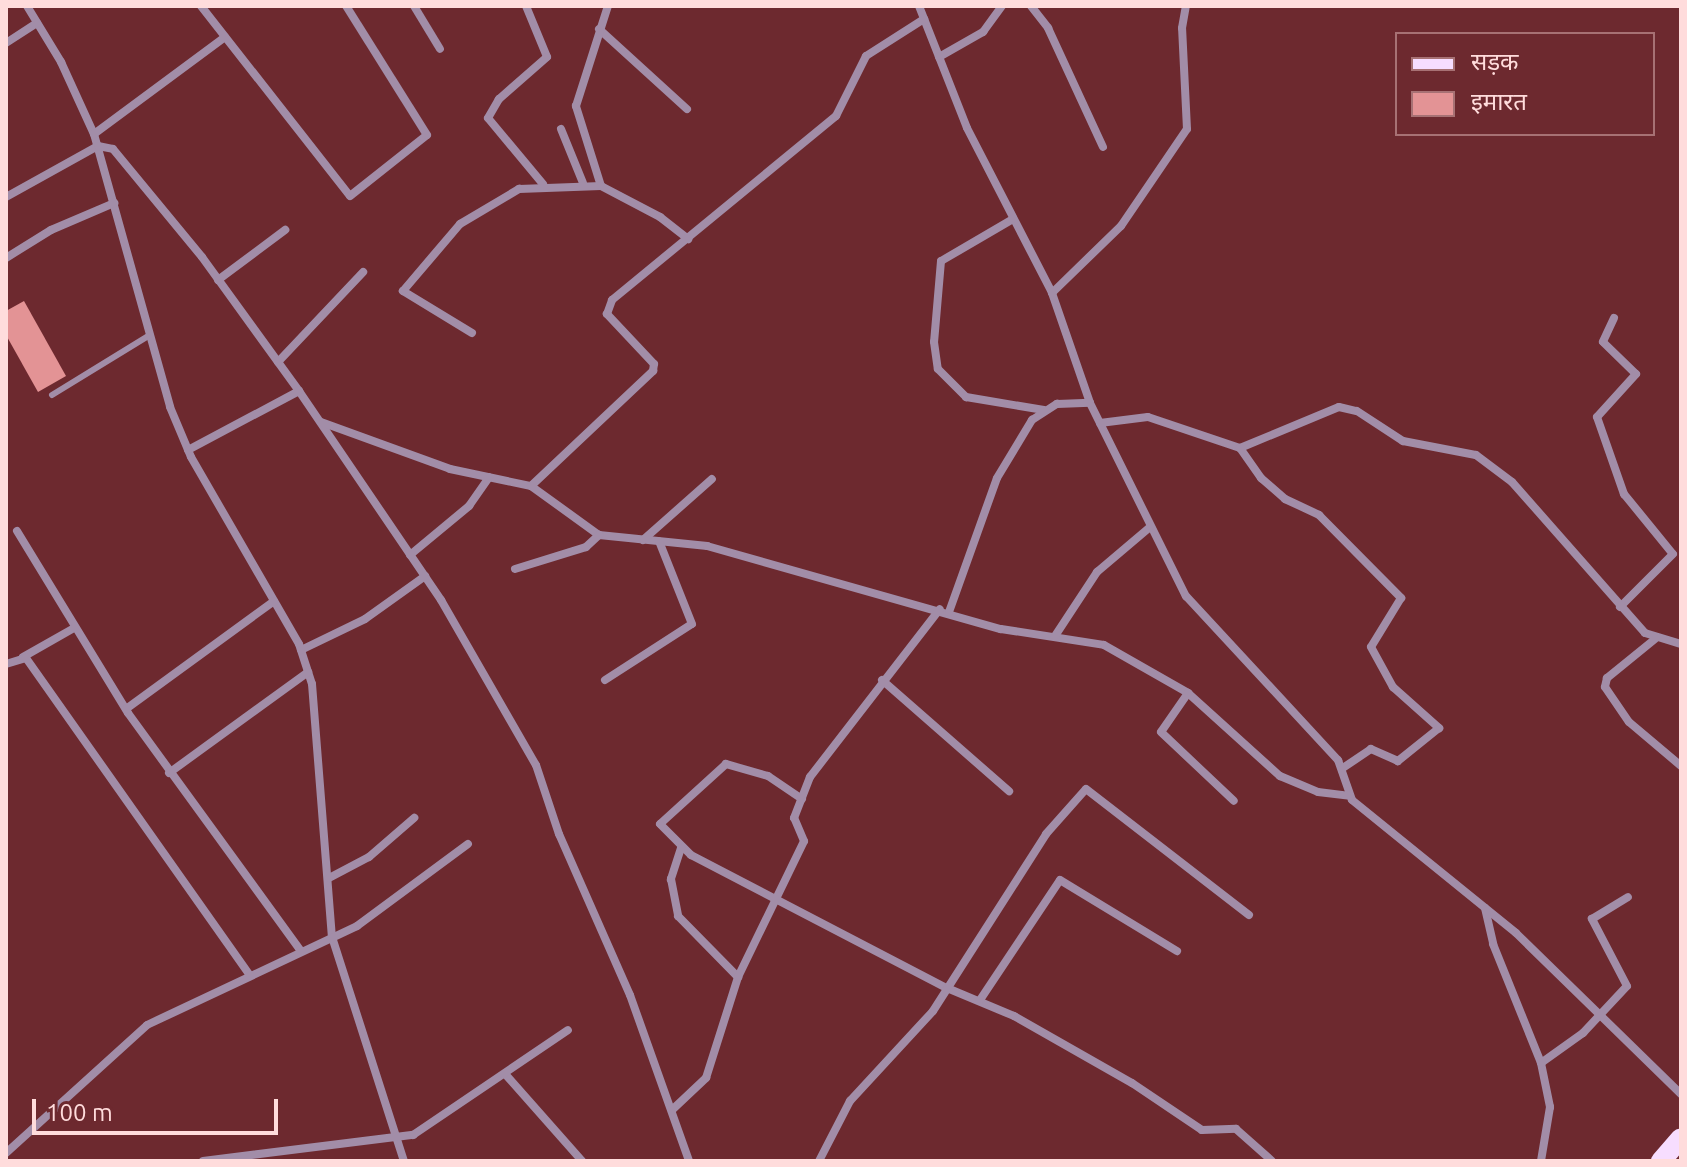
<!DOCTYPE html>
<html>
<head>
<meta charset="utf-8">
<style>
  body { margin:0 }
  #map { position:relative; width:1687px; height:1167px; overflow:hidden; background:#6d292f; font-family:Ubuntu,"Noto Sans Devanagari",sans-serif }
  div>[style] { position:absolute }
  [style*='--x'] { left:calc(var(--x)*1px); top:calc(var(--y)*1px); width:calc(var(--w)*1px); rotate:calc(var(--a)*1deg) }
  .building>* { inset:0; background:#e39395 }
  .lane>* { height:6px; margin:-3px; padding:0 3px; transform-origin:3px; border-radius:3px; background:#a28da8 }
  .street>* { height:8px; margin:-4px; padding:0 4px; transform-origin:4px; border-radius:4px; background:#a28da8 }
  .primary>* { height:20px; margin:-10px; padding:0 10px; transform-origin:10px; border-radius:10px; background:#f7ddff }
  span { translate:-50% -50%; white-space:nowrap; text-align:center; line-height:1.15; -webkit-text-stroke:8px #6d292f; paint-order:stroke }
  .frame { position:absolute; inset:0; border:8px solid #ffdcdc; pointer-events:none }
  .legend { position:absolute; left:1395px; top:32px; width:260px; height:104px; box-sizing:border-box; background:#6d292f; border:2px solid #a77174; margin:0; padding:10px 14px; list-style:none; font-size:24px; color:#ffdcdc }
  .legend li { display:flex; align-items:center; gap:16px; height:40px }
  .legend b { width:40px; border:2px solid #a77174 }
  .scale { position:absolute; left:32px; top:1099px; width:246px; height:36px; box-sizing:border-box; border:4px solid #ffdcdc; border-top:0; padding-left:10px; font-size:24px; line-height:28px; white-space:nowrap; color:#ffdcdc; -webkit-text-stroke:6px #6d292f; paint-order:stroke }
</style>
</head>
<body>
<div id="map">
  <div class="building">
    <i style="clip-path:polygon(24px 301px,66px 376px,38px 392px,6px 335px,6px 311px)"></i>
  </div>
  <div class="lane">
    <i style="--x:52;--y:395;--w:115;--a:-31.5"></i>
  </div>
  <div class="street">
    <i style="--x:27;--y:6;--w:66;--a:58.7"></i>
    <i style="--x:61;--y:62;--w:79;--a:65.4"></i>
    <i style="--x:94;--y:134;--w:283;--a:74.4"></i>
    <i style="--x:170;--y:407;--w:54;--a:67.2"></i>
    <i style="--x:191;--y:457;--w:216;--a:60"></i>
    <i style="--x:299;--y:644;--w:42;--a:72"></i>
    <i style="--x:312;--y:684;--w:254;--a:85.5"></i>
    <i style="--x:332;--y:937;--w:235;--a:72.2"></i>
    <i style="--x:201;--y:6;--w:241;--a:51.9"></i>
    <i style="--x:350;--y:196;--w:98;--a:-38.4"></i>
    <i style="--x:427;--y:135;--w:152;--a:-122.1"></i>
    <i style="--x:414;--y:6;--w:50;--a:58.8"></i>
    <i style="--x:526;--y:6;--w:55;--a:67.6"></i>
    <i style="--x:547;--y:57;--w:64;--a:138.8"></i>
    <i style="--x:499;--y:99;--w:22;--a:120"></i>
    <i style="--x:488;--y:118;--w:86;--a:50.2"></i>
    <i style="--x:919;--y:6;--w:131;--a:68.5"></i>
    <i style="--x:967;--y:128;--w:186;--a:62.7"></i>
    <i style="--x:1052;--y:293;--w:116;--a:70.9"></i>
    <i style="--x:1090;--y:403;--w:216;--a:63.6"></i>
    <i style="--x:1186;--y:596;--w:224;--a:47.2"></i>
    <i style="--x:1338;--y:760;--w:42;--a:70.7"></i>
    <i style="--x:1352;--y:800;--w:211;--a:39"></i>
    <i style="--x:1516;--y:933;--w:231;--a:44.3"></i>
    <i style="--x:1031;--y:6;--w:28;--a:52"></i>
    <i style="--x:1048;--y:28;--w:131;--a:65.2"></i>
    <i style="--x:599;--y:29;--w:119;--a:42.3"></i>
    <i style="--x:6;--y:43;--w:37;--a:-33"></i>
    <i style="--x:939;--y:57;--w:51;--a:-29.6"></i>
    <i style="--x:983;--y:32;--w:32;--a:-54"></i>
    <i style="--x:561;--y:129;--w:58;--a:67.8"></i>
    <i style="--x:94;--y:134;--w:163;--a:-36.5"></i>
    <i style="--x:601;--y:186;--w:84;--a:-107.4"></i>
    <i style="--x:576;--y:106;--w:105;--a:-72.3"></i>
    <i style="--x:6;--y:197;--w:105;--a:-29"></i>
    <i style="--x:98;--y:146;--w:15;--a:11"></i>
    <i style="--x:113;--y:149;--w:140;--a:50.5"></i>
    <i style="--x:202;--y:257;--w:165;--a:54.1"></i>
    <i style="--x:299;--y:391;--w:253;--a:55.8"></i>
    <i style="--x:441;--y:600;--w:190;--a:60.1"></i>
    <i style="--x:536;--y:765;--w:73;--a:71.6"></i>
    <i style="--x:559;--y:834;--w:176;--a:66.2"></i>
    <i style="--x:630;--y:995;--w:176;--a:70.4"></i>
    <i style="--x:1013;--y:219;--w:83;--a:149.7"></i>
    <i style="--x:941;--y:261;--w:81;--a:94.9"></i>
    <i style="--x:934;--y:342;--w:27;--a:82"></i>
    <i style="--x:938;--y:369;--w:40;--a:45"></i>
    <i style="--x:966;--y:397;--w:79;--a:9.5"></i>
    <i style="--x:6;--y:258;--w:53;--a:-31.9"></i>
    <i style="--x:51;--y:230;--w:69;--a:-23.2"></i>
    <i style="--x:218;--y:280;--w:84;--a:-36.7"></i>
    <i style="--x:1052;--y:293;--w:96;--a:-44.2"></i>
    <i style="--x:1121;--y:226;--w:117;--a:-55.8"></i>
    <i style="--x:1187;--y:129;--w:101;--a:-92.8"></i>
    <i style="--x:1182;--y:28;--w:22;--a:-80"></i>
    <i style="--x:1614;--y:318;--w:26;--a:115"></i>
    <i style="--x:1603;--y:342;--w:46;--a:44.1"></i>
    <i style="--x:1636;--y:374;--w:58;--a:132.2"></i>
    <i style="--x:1597;--y:417;--w:82;--a:70.7"></i>
    <i style="--x:1624;--y:494;--w:77;--a:50.8"></i>
    <i style="--x:1673;--y:554;--w:75;--a:135"></i>
    <i style="--x:472;--y:333;--w:81;--a:-148.7"></i>
    <i style="--x:403;--y:291;--w:88;--a:-49.6"></i>
    <i style="--x:460;--y:224;--w:69;--a:-30.7"></i>
    <i style="--x:519;--y:189;--w:82;--a:-2.1"></i>
    <i style="--x:601;--y:186;--w:67;--a:27.7"></i>
    <i style="--x:660;--y:217;--w:36;--a:38"></i>
    <i style="--x:278;--y:362;--w:124;--a:-46.6"></i>
    <i style="--x:321;--y:422;--w:137;--a:20"></i>
    <i style="--x:450;--y:469;--w:83;--a:11.9"></i>
    <i style="--x:531;--y:486;--w:84;--a:35.8"></i>
    <i style="--x:599;--y:535;--w:109;--a:5.8"></i>
    <i style="--x:707;--y:546;--w:305;--a:15.8"></i>
    <i style="--x:1001;--y:629;--w:104;--a:8.8"></i>
    <i style="--x:1104;--y:645;--w:97;--a:29.7"></i>
    <i style="--x:1188;--y:693;--w:124;--a:42.1"></i>
    <i style="--x:1280;--y:776;--w:41;--a:22.8"></i>
    <i style="--x:1318;--y:792;--w:32;--a:7"></i>
    <i style="--x:1100;--y:423;--w:48;--a:-7.1"></i>
    <i style="--x:1148;--y:417;--w:97;--a:18.6"></i>
    <i style="--x:1240;--y:448;--w:107;--a:-22.5"></i>
    <i style="--x:1339;--y:407;--w:18;--a:13"></i>
    <i style="--x:1357;--y:411;--w:55;--a:33.1"></i>
    <i style="--x:1403;--y:441;--w:74;--a:10.9"></i>
    <i style="--x:1476;--y:455;--w:45;--a:36.9"></i>
    <i style="--x:1512;--y:482;--w:201;--a:48.6"></i>
    <i style="--x:1645;--y:633;--w:38;--a:17"></i>
    <i style="--x:1240;--y:448;--w:37;--a:55"></i>
    <i style="--x:1261;--y:478;--w:32;--a:41"></i>
    <i style="--x:1285;--y:499;--w:38;--a:25"></i>
    <i style="--x:1319;--y:515;--w:117;--a:45.3"></i>
    <i style="--x:1401;--y:598;--w:57;--a:121.5"></i>
    <i style="--x:1371;--y:647;--w:46;--a:61.2"></i>
    <i style="--x:1393;--y:687;--w:62;--a:41.7"></i>
    <i style="--x:1439;--y:728;--w:53;--a:141.2"></i>
    <i style="--x:1398;--y:761;--w:30;--a:-156"></i>
    <i style="--x:1371;--y:749;--w:34;--a:146"></i>
    <i style="--x:188;--y:450;--w:126;--a:-28"></i>
    <i style="--x:531;--y:486;--w:168;--a:-43.3"></i>
    <i style="--x:653;--y:371;--w:7;--a:-82"></i>
    <i style="--x:654;--y:364;--w:69;--a:-133.2"></i>
    <i style="--x:607;--y:314;--w:15;--a:-70"></i>
    <i style="--x:612;--y:300;--w:290;--a:-39.4"></i>
    <i style="--x:836;--y:116;--w:67;--a:-63.4"></i>
    <i style="--x:866;--y:56;--w:69;--a:-32.5"></i>
    <i style="--x:17;--y:531;--w:213;--a:58.6"></i>
    <i style="--x:128;--y:713;--w:294;--a:54"></i>
    <i style="--x:643;--y:540;--w:92;--a:-41.5"></i>
    <i style="--x:410;--y:555;--w:77;--a:-39.7"></i>
    <i style="--x:469;--y:506;--w:35;--a:-55"></i>
    <i style="--x:515;--y:569;--w:74;--a:-17.2"></i>
    <i style="--x:586;--y:547;--w:18;--a:-43"></i>
    <i style="--x:949;--y:612;--w:142;--a:-70.3"></i>
    <i style="--x:997;--y:478;--w:68;--a:-58.9"></i>
    <i style="--x:1032;--y:420;--w:30;--a:-33"></i>
    <i style="--x:1057;--y:404;--w:33;--a:-2"></i>
    <i style="--x:1055;--y:636;--w:77;--a:-56.7"></i>
    <i style="--x:1097;--y:572;--w:70;--a:-40.3"></i>
    <i style="--x:1655;--y:639;--w:62;--a:140.9"></i>
    <i style="--x:1607;--y:678;--w:9;--a:103"></i>
    <i style="--x:1605;--y:687;--w:42;--a:55.6"></i>
    <i style="--x:1629;--y:722;--w:68;--a:40.2"></i>
    <i style="--x:301;--y:650;--w:71;--a:-25.8"></i>
    <i style="--x:365;--y:619;--w:74;--a:-35.6"></i>
    <i style="--x:23;--y:657;--w:59;--a:-29.6"></i>
    <i style="--x:6;--y:664;--w:21;--a:-17"></i>
    <i style="--x:26;--y:658;--w:388;--a:54.8"></i>
    <i style="--x:605;--y:680;--w:103;--a:-32.8"></i>
    <i style="--x:692;--y:624;--w:89;--a:-111.7"></i>
    <i style="--x:882;--y:680;--w:169;--a:41.2"></i>
    <i style="--x:1188;--y:693;--w:47;--a:124.7"></i>
    <i style="--x:1161;--y:732;--w:100;--a:43.4"></i>
    <i style="--x:126;--y:709;--w:183;--a:-36.1"></i>
    <i style="--x:169;--y:773;--w:172;--a:-36"></i>
    <i style="--x:802;--y:799;--w:41;--a:-145.9"></i>
    <i style="--x:768;--y:776;--w:44;--a:-164.1"></i>
    <i style="--x:726;--y:764;--w:89;--a:137.7"></i>
    <i style="--x:660;--y:824;--w:44;--a:45"></i>
    <i style="--x:691;--y:855;--w:288;--a:27.5"></i>
    <i style="--x:947;--y:988;--w:73;--a:22.7"></i>
    <i style="--x:1014;--y:1016;--w:136;--a:29.6"></i>
    <i style="--x:1132;--y:1083;--w:84;--a:33.9"></i>
    <i style="--x:1202;--y:1130;--w:34;--a:-2"></i>
    <i style="--x:1236;--y:1129;--w:48;--a:41.6"></i>
    <i style="--x:681;--y:848;--w:33;--a:108"></i>
    <i style="--x:671;--y:879;--w:38;--a:79"></i>
    <i style="--x:678;--y:916;--w:86;--a:45.5"></i>
    <i style="--x:329;--y:878;--w:45;--a:-27.7"></i>
    <i style="--x:369;--y:857;--w:60;--a:-40.9"></i>
    <i style="--x:1485;--y:908;--w:37;--a:77"></i>
    <i style="--x:1493;--y:944;--w:128;--a:68"></i>
    <i style="--x:1541;--y:1063;--w:45;--a:78.4"></i>
    <i style="--x:1550;--y:1107;--w:55;--a:99.5"></i>
    <i style="--x:980;--y:1000;--w:144;--a:-56.3"></i>
    <i style="--x:1060;--y:880;--w:137;--a:31.3"></i>
    <i style="--x:1541;--y:1063;--w:52;--a:-35.5"></i>
    <i style="--x:1583;--y:1033;--w:64;--a:-46.9"></i>
    <i style="--x:1627;--y:986;--w:76;--a:-117.6"></i>
    <i style="--x:1592;--y:919;--w:42;--a:-31.4"></i>
    <i style="--x:506;--y:1075;--w:115;--a:48.5"></i>
    <i style="--x:672;--y:1110;--w:47;--a:-43.3"></i>
    <i style="--x:706;--y:1078;--w:106;--a:-72.4"></i>
    <i style="--x:738;--y:977;--w:151;--a:-64.1"></i>
    <i style="--x:804;--y:841;--w:25;--a:-113"></i>
    <i style="--x:794;--y:818;--w:44;--a:-68.7"></i>
    <i style="--x:810;--y:777;--w:212;--a:-52.3"></i>
    <i style="--x:6;--y:1153;--w:190;--a:-42.2"></i>
    <i style="--x:147;--y:1025;--w:232;--a:-25.2"></i>
    <i style="--x:357;--y:926;--w:138;--a:-36.5"></i>
    <i style="--x:203;--y:1161;--w:212;--a:-7.1"></i>
    <i style="--x:413;--y:1135;--w:187;--a:-34.1"></i>
    <i style="--x:819;--y:1161;--w:68;--a:-62.7"></i>
    <i style="--x:850;--y:1101;--w:122;--a:-47.3"></i>
    <i style="--x:933;--y:1011;--w:210;--a:-57.4"></i>
    <i style="--x:1046;--y:834;--w:60;--a:-48.4"></i>
    <i style="--x:1086;--y:789;--w:206;--a:37.7"></i>
  </div>
  <div class="primary">
    <i style="--x:1661;--y:1161;--w:30;--a:-49"></i>
  </div>
  <div class="frame"></div>
  <ul class="legend">
  <li><b style="height:10px;background:#f7ddff"></b>सड़क</li>
  <li><b style="height:22px;background:#e39395"></b>इमारत</li>
  </ul>
  <div class="scale">100 m</div>
</div>
</body>
</html>
